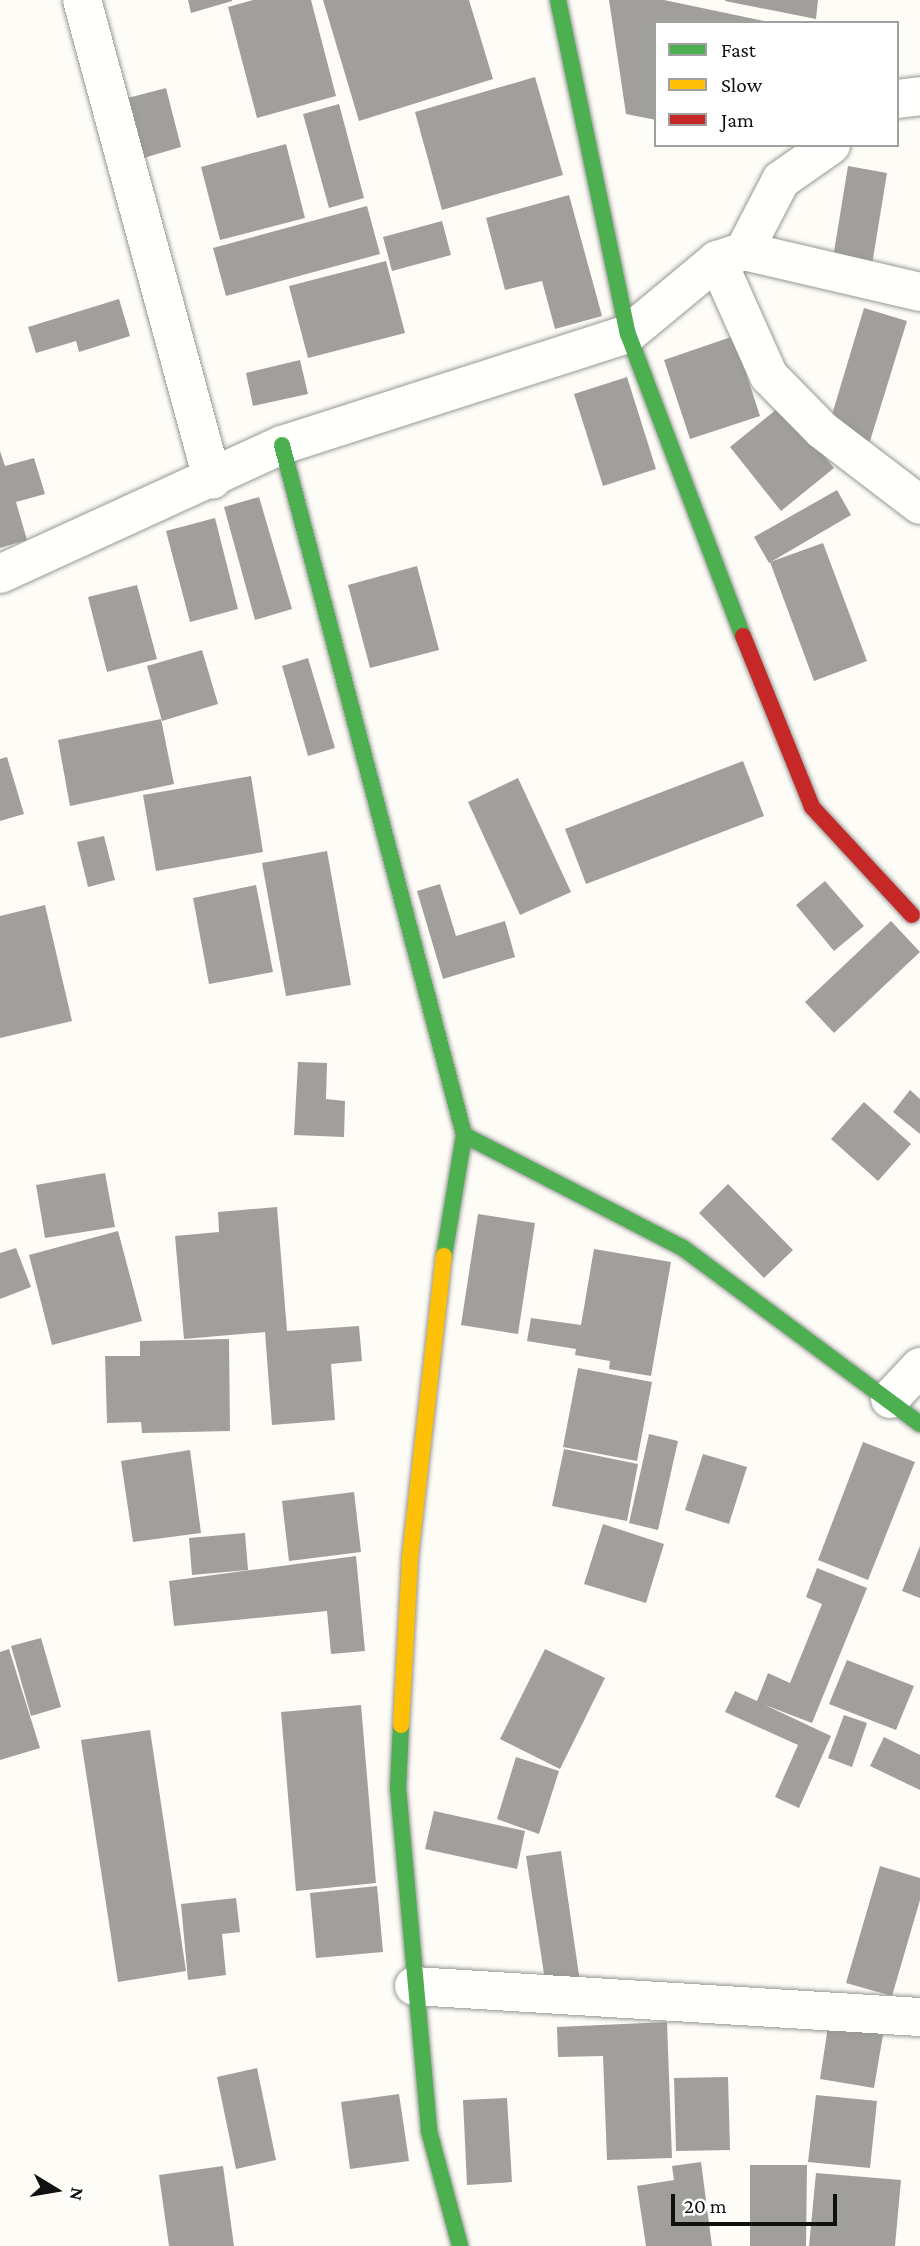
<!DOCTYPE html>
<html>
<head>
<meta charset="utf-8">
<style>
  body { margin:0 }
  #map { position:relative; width:920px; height:2246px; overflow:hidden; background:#fdfcf7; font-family:"Crimson Pro",serif }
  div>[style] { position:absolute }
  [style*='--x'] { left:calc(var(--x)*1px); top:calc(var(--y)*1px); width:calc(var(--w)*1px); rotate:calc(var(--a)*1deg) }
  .building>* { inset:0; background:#a19f9c }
  .roads { filter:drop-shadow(0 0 2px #979795) drop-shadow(0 0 2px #979795) }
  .street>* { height:38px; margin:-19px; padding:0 19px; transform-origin:19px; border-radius:19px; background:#fffffe }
  .fast>* { height:16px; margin:-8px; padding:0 8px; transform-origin:8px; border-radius:8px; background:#4caf50 }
  .slow>* { height:16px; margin:-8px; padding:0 8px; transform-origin:8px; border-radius:8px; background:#ffc107 }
  .jam>* { height:16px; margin:-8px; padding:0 8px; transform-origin:8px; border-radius:8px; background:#c62828 }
  span { translate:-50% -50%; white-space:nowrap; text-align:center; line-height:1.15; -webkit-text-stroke:7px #fff; paint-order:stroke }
  .legend { position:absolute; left:654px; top:21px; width:245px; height:126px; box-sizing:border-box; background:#fff; border:2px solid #a0a0a0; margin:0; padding:9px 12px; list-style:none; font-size:21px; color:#111 }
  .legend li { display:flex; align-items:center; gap:14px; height:35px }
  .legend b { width:35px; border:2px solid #a0a0a0 }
  .north { position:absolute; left:21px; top:2155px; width:70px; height:70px; -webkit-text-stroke:5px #fff; paint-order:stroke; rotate:101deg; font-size:19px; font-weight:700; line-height:28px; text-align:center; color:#111 }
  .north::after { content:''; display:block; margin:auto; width:24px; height:32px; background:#111; clip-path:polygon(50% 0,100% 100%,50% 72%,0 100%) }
  .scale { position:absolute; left:671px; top:2194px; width:166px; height:32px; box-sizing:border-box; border:4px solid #111; border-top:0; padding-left:9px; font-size:21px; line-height:24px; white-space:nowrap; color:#111; -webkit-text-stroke:5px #fff; paint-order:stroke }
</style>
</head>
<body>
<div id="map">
  <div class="building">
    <i style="clip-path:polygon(188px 0,232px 0,232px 1px,191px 13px)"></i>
    <i style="clip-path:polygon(253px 0,311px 0,336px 96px,257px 118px,228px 7px)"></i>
    <i style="clip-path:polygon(323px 0,469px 0,493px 79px,359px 121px)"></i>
    <i style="clip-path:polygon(609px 0,664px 0,774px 23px,656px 23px,656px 120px,626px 114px)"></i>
    <i style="clip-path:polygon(725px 0,818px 0,816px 19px,725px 1px)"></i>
    <i style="clip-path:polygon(535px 77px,563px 175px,442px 210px,415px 112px)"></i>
    <i style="clip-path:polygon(166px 88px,181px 147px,140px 159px,124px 99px)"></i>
    <i style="clip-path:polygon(339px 104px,364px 198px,329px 208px,303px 114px)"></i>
    <i style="clip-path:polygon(286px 144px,305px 218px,220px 240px,201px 167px)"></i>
    <i style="clip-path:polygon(848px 166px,887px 173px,872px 265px,833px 258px)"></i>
    <i style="clip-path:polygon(569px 195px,602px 316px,555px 329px,542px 281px,505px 290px,486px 218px)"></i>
    <i style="clip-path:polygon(367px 206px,380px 254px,226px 296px,213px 248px)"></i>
    <i style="clip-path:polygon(442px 221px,451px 255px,392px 271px,383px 237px)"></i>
    <i style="clip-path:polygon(386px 261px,405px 333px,308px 358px,289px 286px)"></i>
    <i style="clip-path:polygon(119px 299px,130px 336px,79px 352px,76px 341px,36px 353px,28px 327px)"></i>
    <i style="clip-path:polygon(864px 308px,907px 321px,870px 441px,828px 428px)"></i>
    <i style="clip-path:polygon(734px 336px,760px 416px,690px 439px,664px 360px)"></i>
    <i style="clip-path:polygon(300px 360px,308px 394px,253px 406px,246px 373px)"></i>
    <i style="clip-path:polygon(627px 377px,656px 469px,603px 486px,574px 394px)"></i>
    <i style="clip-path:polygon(783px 404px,834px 468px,781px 511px,730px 447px)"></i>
    <i style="clip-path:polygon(0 451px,5px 466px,34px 458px,45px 494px,16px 502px,27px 540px,0 548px)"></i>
    <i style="clip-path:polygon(837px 490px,851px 515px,769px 563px,754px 537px)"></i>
    <i style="clip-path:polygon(259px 497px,292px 609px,255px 620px,224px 507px)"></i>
    <i style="clip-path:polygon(215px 518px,238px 609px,190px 622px,166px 531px)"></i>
    <i style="clip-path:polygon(823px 543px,867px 661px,814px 681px,770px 562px)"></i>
    <i style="clip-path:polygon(417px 566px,439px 650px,370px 668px,348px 585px)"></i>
    <i style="clip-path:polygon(137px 585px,157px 659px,107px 672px,88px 597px)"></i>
    <i style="clip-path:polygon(202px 650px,218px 704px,162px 721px,147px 666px)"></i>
    <i style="clip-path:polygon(308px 658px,335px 748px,308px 756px,282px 666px)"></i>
    <i style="clip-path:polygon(161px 719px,174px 784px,70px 806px,58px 740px)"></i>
    <i style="clip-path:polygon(7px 757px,24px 814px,0 821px,0 759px)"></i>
    <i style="clip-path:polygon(743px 761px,764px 816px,586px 884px,565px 829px)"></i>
    <i style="clip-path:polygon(251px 776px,263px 852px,156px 871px,143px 795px)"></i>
    <i style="clip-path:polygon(518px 778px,571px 892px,520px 915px,468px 802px)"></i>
    <i style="clip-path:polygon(104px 836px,115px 880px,88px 887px,77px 842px)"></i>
    <i style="clip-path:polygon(327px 851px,351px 985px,286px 996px,262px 863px)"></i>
    <i style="clip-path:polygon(825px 881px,864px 926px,834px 951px,796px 905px)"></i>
    <i style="clip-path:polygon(440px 884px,456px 936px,505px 921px,515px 957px,443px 979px,417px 891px)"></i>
    <i style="clip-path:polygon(256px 885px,273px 972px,209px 984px,193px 898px)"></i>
    <i style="clip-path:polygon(45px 905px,72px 1021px,0 1038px,0 916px)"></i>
    <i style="clip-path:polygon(891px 921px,920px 952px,834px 1033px,805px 1002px)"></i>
    <i style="clip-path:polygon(298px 1062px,327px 1063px,326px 1099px,345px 1101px,344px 1137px,294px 1135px)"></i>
    <i style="clip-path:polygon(910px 1090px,920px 1099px,920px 1134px,893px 1112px)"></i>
    <i style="clip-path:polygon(864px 1102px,911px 1144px,878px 1181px,831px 1139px)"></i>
    <i style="clip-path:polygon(105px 1173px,115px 1227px,45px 1238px,36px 1185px)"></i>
    <i style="clip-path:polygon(728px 1184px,793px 1250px,764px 1278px,699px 1213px)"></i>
    <i style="clip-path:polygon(277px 1207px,287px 1331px,359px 1326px,362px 1361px,331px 1364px,335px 1420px,272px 1425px,265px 1332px,184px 1339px,175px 1236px,219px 1232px,218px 1212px)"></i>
    <i style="clip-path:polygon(478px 1214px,535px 1223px,518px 1334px,461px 1325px)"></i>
    <i style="clip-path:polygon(118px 1231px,142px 1321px,52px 1345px,29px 1255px)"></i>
    <i style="clip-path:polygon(16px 1248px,31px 1287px,0 1299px,0 1253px)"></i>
    <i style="clip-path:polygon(594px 1249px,671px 1262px,651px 1376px,609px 1369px,610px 1361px,575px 1355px,576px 1349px,527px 1341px,531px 1318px,581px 1325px)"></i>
    <i style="clip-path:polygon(229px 1339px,230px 1431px,142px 1433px,141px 1422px,107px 1423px,105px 1356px,140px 1356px,140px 1341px)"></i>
    <i style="clip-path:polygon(578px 1368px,652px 1382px,637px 1461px,563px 1447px)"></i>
    <i style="clip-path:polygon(649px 1434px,678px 1441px,658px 1530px,629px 1523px)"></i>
    <i style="clip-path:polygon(863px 1442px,915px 1462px,868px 1580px,818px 1560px)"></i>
    <i style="clip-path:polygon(564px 1449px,638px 1464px,627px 1521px,552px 1506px)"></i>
    <i style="clip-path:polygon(190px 1450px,201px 1533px,133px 1542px,121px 1461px)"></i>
    <i style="clip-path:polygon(703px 1454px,747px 1467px,729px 1524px,685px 1510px)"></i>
    <i style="clip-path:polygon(354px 1492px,361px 1552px,289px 1561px,282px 1501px)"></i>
    <i style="clip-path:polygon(603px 1524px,664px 1544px,646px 1603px,584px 1584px)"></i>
    <i style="clip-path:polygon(245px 1533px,248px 1570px,192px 1575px,189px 1538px)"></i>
    <i style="clip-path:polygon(920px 1546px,920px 1598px,902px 1591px)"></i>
    <i style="clip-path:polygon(356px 1556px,365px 1651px,331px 1654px,327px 1611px,174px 1626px,169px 1581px)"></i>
    <i style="clip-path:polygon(817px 1568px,867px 1588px,812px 1723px,765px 1705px,831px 1736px,799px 1808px,775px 1797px,798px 1745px,725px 1712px,735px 1691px,757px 1701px,768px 1673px,790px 1683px,822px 1604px,806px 1597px)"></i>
    <i style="clip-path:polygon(41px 1638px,61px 1707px,31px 1716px,11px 1646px)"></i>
    <i style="clip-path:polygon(9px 1649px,40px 1748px,0 1760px,0 1652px)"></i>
    <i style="clip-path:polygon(545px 1649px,605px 1678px,560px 1769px,500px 1739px)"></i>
    <i style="clip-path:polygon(847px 1660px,914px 1686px,896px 1730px,829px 1704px)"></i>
    <i style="clip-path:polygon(361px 1705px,376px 1883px,296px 1891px,281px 1712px)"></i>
    <i style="clip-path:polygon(844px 1715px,867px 1723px,852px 1767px,828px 1758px)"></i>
    <i style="clip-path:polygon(150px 1730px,186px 1971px,118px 1982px,81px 1740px)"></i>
    <i style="clip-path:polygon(884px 1737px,920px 1755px,920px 1790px,870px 1766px)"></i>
    <i style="clip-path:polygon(516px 1757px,559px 1771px,539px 1834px,497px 1819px)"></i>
    <i style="clip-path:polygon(434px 1811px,525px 1831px,517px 1869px,425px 1849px)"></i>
    <i style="clip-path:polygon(561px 1851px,580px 1982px,546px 1987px,526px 1856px)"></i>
    <i style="clip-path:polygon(880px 1866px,920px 1878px,920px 1900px,892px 1996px,846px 1983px)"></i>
    <i style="clip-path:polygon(377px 1886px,383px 1952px,316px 1958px,310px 1893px)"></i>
    <i style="clip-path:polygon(236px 1898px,240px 1932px,222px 1934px,226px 1975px,188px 1980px,181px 1904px)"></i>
    <i style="clip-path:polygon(829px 2020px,884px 2029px,874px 2088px,820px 2079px)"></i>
    <i style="clip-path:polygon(667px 2022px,672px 2158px,607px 2160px,603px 2056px,558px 2057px,557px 2027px)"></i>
    <i style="clip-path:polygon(257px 2068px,276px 2160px,236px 2169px,217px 2077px)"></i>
    <i style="clip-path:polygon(728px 2077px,730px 2150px,676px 2151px,674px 2078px)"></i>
    <i style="clip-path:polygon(399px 2094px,409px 2161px,350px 2169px,341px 2102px)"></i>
    <i style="clip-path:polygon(816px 2095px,877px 2101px,870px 2168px,808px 2162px)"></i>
    <i style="clip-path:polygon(507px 2098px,512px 2182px,467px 2185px,463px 2100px)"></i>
    <i style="clip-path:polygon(701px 2162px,712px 2246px,646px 2246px,637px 2186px,674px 2180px,672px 2166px)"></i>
    <i style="clip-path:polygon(750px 2165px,807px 2165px,806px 2246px,750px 2246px)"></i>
    <i style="clip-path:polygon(223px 2166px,234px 2246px,169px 2246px,159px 2175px)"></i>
    <i style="clip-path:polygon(816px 2173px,901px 2180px,895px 2246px,809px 2246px)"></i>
  </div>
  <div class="roads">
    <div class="street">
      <i style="--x:82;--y:0;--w:497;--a:74.8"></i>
      <i style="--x:897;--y:99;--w:23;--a:-7"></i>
      <i style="--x:744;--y:251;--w:181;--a:13.1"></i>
      <i style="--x:717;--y:260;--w:127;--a:65.9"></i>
      <i style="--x:769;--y:376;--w:76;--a:45.5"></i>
      <i style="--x:822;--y:430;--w:123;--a:37.4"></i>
      <i style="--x:0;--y:574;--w:310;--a:-24.6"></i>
      <i style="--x:282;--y:445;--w:363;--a:-17.8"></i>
      <i style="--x:628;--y:334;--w:116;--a:-39.7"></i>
      <i style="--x:717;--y:260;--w:28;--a:-18"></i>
      <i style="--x:744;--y:251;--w:80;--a:-62.5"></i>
      <i style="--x:781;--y:180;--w:61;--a:-35"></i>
      <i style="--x:890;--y:1399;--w:44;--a:-46.8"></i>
      <i style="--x:414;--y:1986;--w:507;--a:3.51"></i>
    </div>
    <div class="fast">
      <i style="--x:558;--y:0;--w:341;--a:78.2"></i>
      <i style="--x:628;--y:334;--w:323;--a:69.2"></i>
      <i style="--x:282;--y:445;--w:714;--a:75.22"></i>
      <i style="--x:464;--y:1135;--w:123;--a:99.4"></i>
      <i style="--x:464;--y:1135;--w:246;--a:27.3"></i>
      <i style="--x:683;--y:1248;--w:295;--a:36.6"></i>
      <i style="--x:401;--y:1725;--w:63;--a:92.7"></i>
      <i style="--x:398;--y:1788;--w:344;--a:84.8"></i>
      <i style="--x:429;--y:2131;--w:119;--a:74.9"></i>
    </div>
    <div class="slow">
      <i style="--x:401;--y:1725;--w:168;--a:-86.9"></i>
      <i style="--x:410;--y:1557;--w:303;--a:-83.6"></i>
    </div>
    <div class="jam">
      <i style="--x:743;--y:636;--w:184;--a:68"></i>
      <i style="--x:812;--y:807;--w:147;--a:47.2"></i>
    </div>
  </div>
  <ul class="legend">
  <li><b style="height:9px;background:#4caf50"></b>Fast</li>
  <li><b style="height:9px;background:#ffc107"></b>Slow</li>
  <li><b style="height:9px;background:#c62828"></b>Jam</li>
  </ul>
  <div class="north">N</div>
  <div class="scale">20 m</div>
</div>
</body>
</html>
